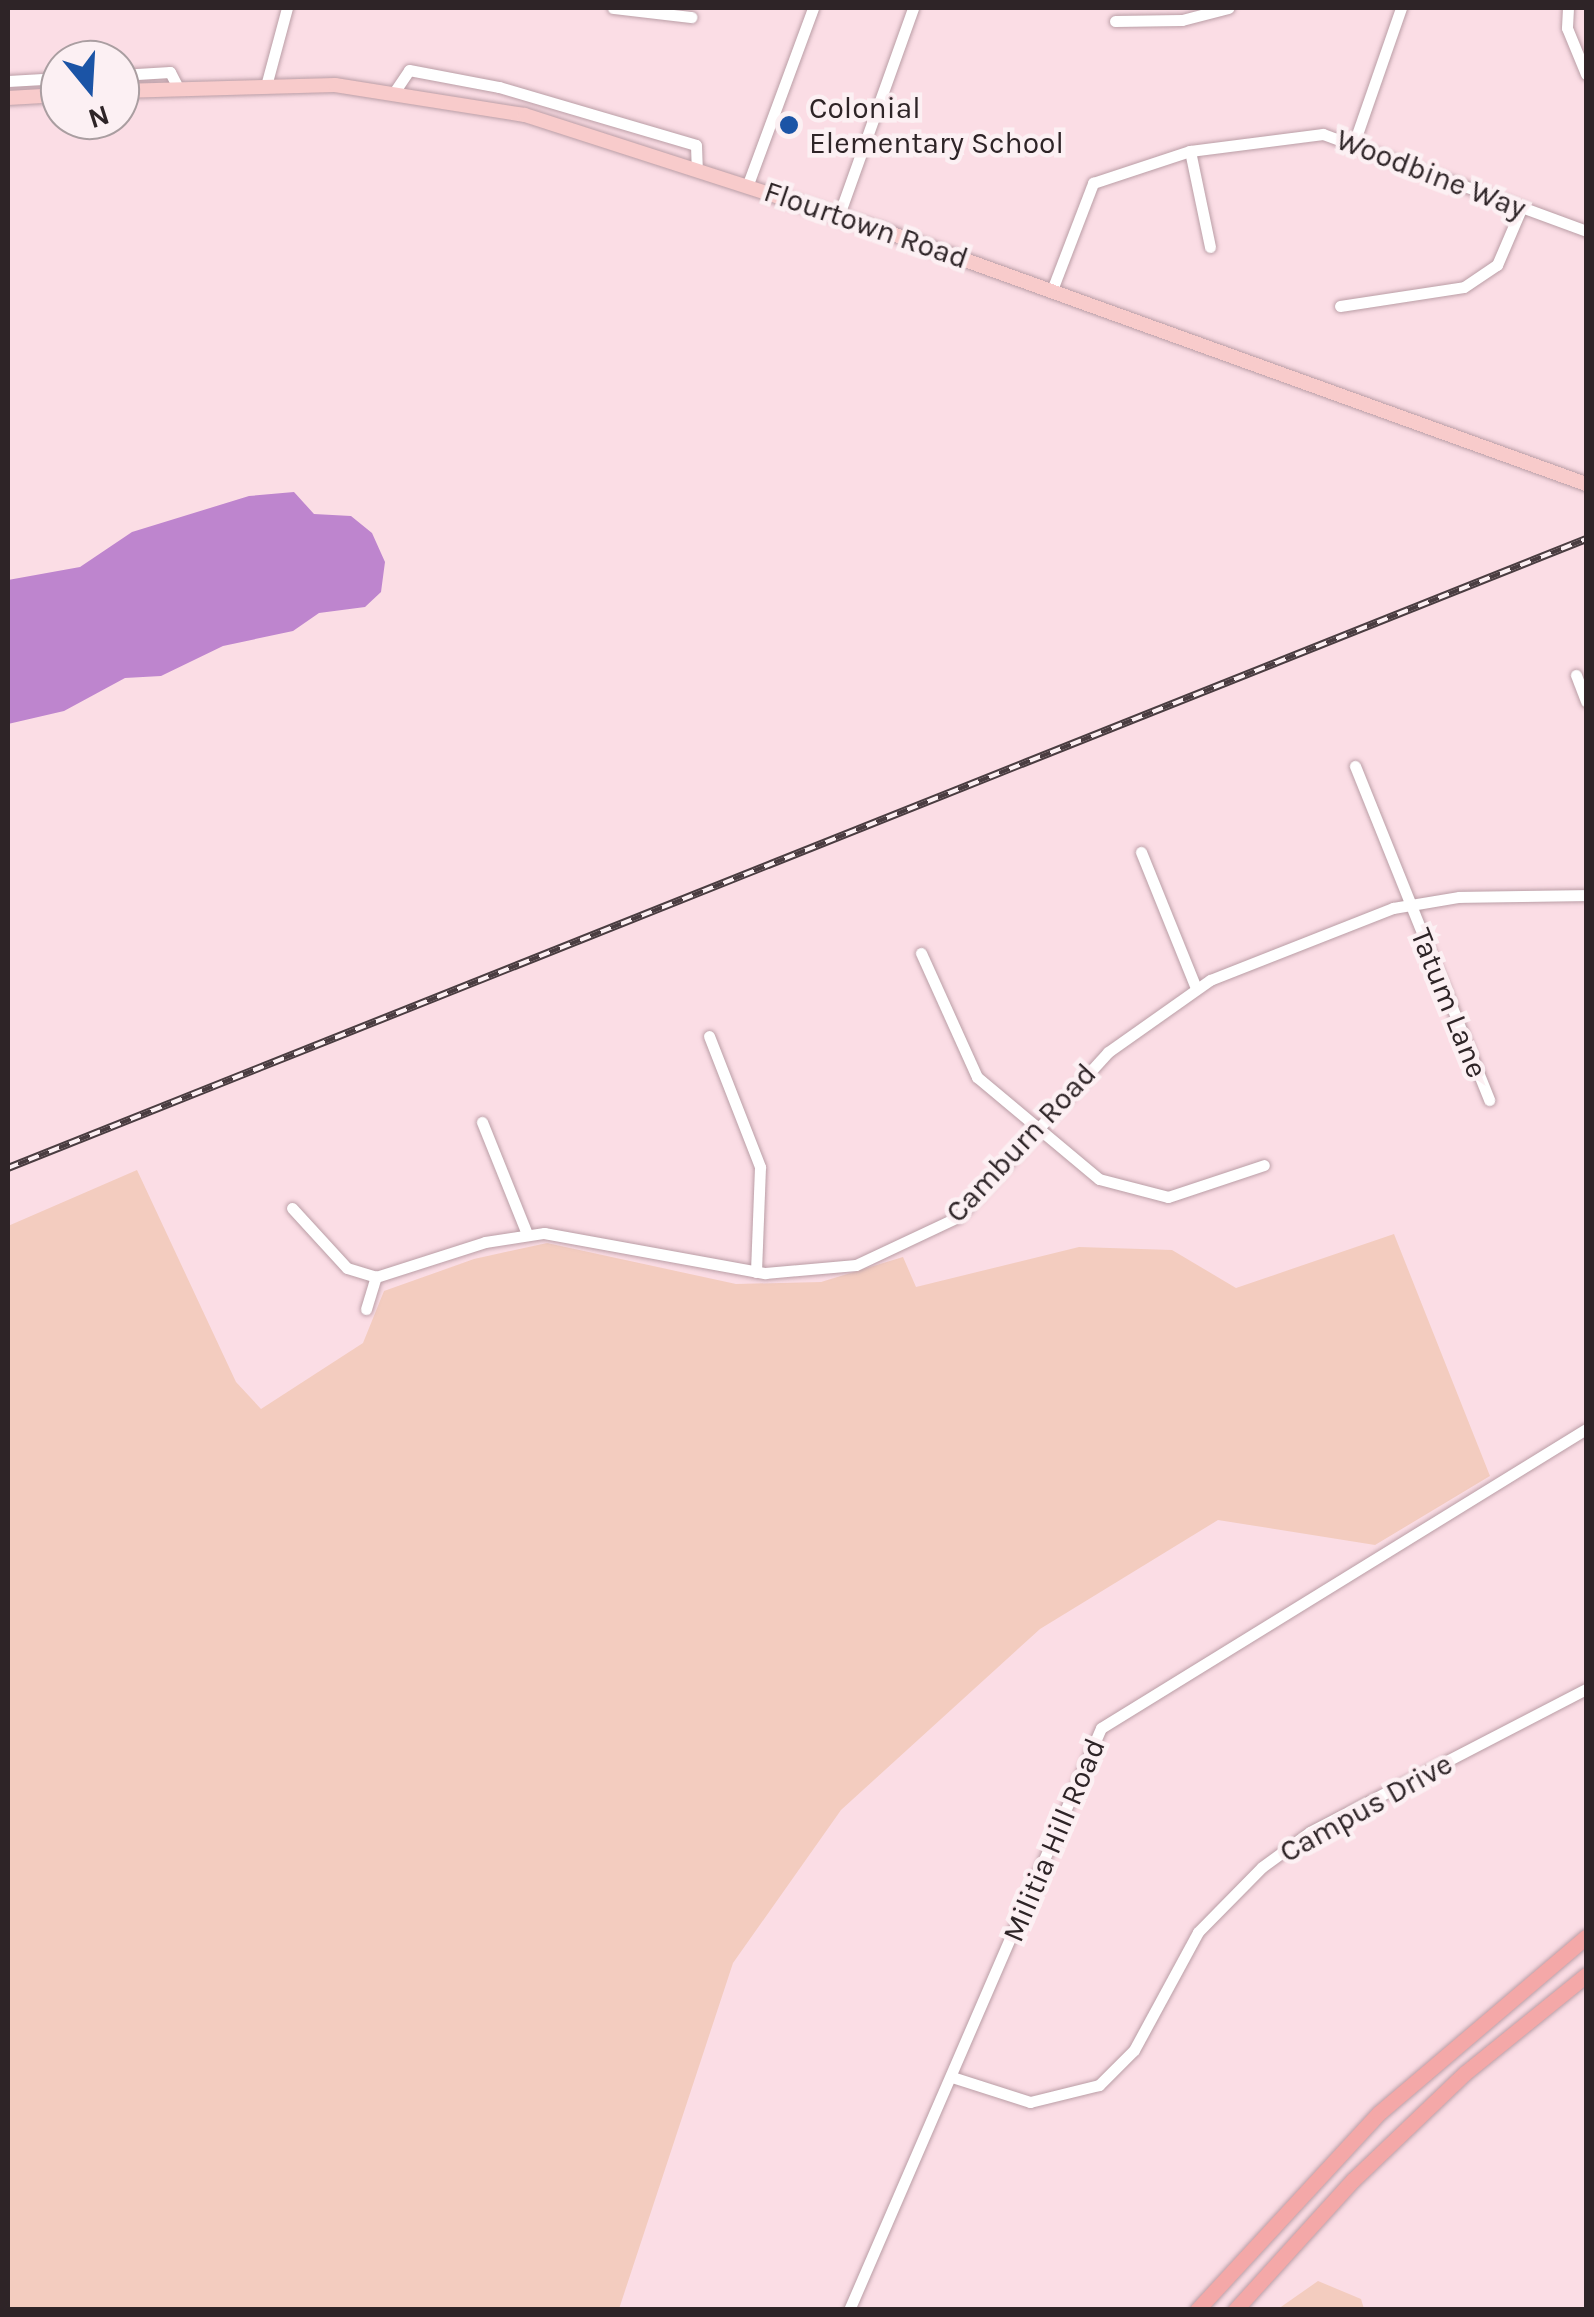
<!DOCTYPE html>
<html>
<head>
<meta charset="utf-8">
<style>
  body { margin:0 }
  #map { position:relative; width:1594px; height:2317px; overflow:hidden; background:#fbdde5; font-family:Karla,sans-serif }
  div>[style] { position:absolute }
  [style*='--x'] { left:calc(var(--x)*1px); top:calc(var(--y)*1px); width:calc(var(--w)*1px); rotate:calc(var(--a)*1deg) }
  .green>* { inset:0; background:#f3ccbf }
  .water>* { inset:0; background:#be85ce }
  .roads { filter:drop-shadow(0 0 2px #ba9ea6) drop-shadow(0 0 2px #ba9ea6) }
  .minor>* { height:11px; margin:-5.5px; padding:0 5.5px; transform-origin:5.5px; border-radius:5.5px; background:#fff }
  .major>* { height:14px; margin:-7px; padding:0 7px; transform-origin:7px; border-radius:7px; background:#f8cbcb }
  .highway>* { height:15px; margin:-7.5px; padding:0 7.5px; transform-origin:7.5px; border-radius:7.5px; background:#f4a8a8 }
  .rail>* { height:8px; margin-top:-4px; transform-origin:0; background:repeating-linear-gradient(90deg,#fcf0f3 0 11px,#4a3d41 0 22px); box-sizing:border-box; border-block:2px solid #4a3d41 }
  .dots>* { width:28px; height:28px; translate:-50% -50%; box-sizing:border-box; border:5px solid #fcf0f3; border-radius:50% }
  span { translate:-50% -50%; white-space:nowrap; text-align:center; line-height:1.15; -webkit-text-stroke:9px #fcf0f3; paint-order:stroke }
  .poi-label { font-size:30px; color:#2e2427 }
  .left { translate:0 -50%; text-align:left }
  .street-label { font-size:30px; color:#2e2427 }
  .frame { position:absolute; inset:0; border:10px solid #2e2427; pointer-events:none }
  .north { position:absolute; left:40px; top:40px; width:100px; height:100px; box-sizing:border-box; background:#fcf0f3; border:2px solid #aa9ea1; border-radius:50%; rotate:162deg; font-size:28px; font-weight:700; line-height:40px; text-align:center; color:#2e2427 }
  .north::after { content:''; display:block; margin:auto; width:35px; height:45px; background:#1b54a6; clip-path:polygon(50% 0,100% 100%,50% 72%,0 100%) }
</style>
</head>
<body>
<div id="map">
  <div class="green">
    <i style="clip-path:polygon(137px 1170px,236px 1382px,261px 1409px,363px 1343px,384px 1291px,474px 1259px,547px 1243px,736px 1284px,821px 1282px,903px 1257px,916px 1287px,1079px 1247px,1172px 1250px,1236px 1288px,1394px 1234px,1490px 1476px,1375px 1545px,1218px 1520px,1040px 1629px,841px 1810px,733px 1963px,619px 2309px,8px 2309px,8px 1226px)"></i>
    <i style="clip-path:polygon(1318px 2281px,1361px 2299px,1364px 2309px,1278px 2309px)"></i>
  </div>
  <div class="water">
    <i style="clip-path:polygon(294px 492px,314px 514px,351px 516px,372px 533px,385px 562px,381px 592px,365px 607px,319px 613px,293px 631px,223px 646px,161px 676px,125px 678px,64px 711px,8px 724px,8px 580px,80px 567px,132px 532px,249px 496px)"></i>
  </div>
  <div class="roads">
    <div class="minor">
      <i style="--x:613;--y:8;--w:79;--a:6.6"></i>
      <i style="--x:1568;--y:8;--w:20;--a:93"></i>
      <i style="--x:1567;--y:28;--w:50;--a:67.6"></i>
      <i style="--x:1115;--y:21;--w:67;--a:-0.9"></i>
      <i style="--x:1182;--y:20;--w:48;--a:-14.6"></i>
      <i style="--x:120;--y:75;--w:50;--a:-3.4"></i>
      <i style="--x:170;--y:72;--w:18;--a:63"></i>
      <i style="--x:8;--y:81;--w:52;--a:-3.3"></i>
      <i style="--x:267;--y:82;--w:77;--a:-74.9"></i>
      <i style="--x:395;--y:91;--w:25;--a:-56"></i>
      <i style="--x:409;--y:70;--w:92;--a:10.7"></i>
      <i style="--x:499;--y:87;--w:205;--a:16.4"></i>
      <i style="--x:696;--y:145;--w:23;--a:88"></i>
      <i style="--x:1354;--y:143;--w:143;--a:-70.8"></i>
      <i style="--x:1190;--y:151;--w:98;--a:78.2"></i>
      <i style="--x:748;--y:184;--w:188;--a:-69.7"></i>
      <i style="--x:839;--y:215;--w:220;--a:-70.3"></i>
      <i style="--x:1052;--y:290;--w:115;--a:-69"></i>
      <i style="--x:1093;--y:183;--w:102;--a:-18.3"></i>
      <i style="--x:1190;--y:151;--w:134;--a:-7.3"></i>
      <i style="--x:1323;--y:134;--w:280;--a:20.2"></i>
      <i style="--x:1340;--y:306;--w:125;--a:-8.7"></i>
      <i style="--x:1464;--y:287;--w:40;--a:-34"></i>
      <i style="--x:1497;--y:265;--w:61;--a:-66.8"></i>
      <i style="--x:1576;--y:675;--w:28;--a:69"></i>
      <i style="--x:1355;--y:766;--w:360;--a:68.1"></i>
      <i style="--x:1141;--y:852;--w:147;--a:68"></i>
      <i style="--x:921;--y:953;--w:136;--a:65.7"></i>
      <i style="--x:977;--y:1077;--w:159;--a:39.9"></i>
      <i style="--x:1099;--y:1179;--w:71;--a:14.6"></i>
      <i style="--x:1168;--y:1197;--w:101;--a:-18.4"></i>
      <i style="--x:709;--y:1036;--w:141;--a:68.7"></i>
      <i style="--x:760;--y:1167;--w:105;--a:92.2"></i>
      <i style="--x:482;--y:1122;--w:121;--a:68.1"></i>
      <i style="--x:292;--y:1208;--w:81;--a:47.5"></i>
      <i style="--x:347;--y:1268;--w:30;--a:17"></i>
      <i style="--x:376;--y:1277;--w:114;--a:-17.8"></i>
      <i style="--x:485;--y:1242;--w:60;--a:-8.7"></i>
      <i style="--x:544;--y:1233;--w:225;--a:10.3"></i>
      <i style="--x:765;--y:1273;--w:91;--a:-5"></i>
      <i style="--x:856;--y:1265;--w:113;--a:-25.2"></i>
      <i style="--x:958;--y:1217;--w:223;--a:-47.7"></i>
      <i style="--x:1108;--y:1052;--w:125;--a:-35.2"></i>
      <i style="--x:1210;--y:980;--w:197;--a:-21.5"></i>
      <i style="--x:1393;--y:908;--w:67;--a:-9.5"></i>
      <i style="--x:1459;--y:897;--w:127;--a:-0.9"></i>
      <i style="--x:366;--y:1309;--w:34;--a:-73"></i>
      <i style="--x:952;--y:2077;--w:82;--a:17.8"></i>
      <i style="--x:1030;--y:2102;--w:71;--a:-13.8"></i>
      <i style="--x:1099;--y:2085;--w:49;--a:-45"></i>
      <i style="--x:1134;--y:2050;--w:134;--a:-61.5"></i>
      <i style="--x:1198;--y:1932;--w:91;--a:-45.4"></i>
      <i style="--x:1262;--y:1867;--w:59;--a:-36.1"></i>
      <i style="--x:1310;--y:1832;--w:311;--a:-27.4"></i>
      <i style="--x:849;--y:2310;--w:634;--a:-66.59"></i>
      <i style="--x:1101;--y:1728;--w:570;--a:-31.65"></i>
    </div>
    <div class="major">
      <i style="--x:120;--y:91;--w:215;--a:-1.6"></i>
      <i style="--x:335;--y:85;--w:192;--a:9"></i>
      <i style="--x:525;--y:115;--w:375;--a:17.9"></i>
      <i style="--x:882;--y:230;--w:748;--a:19.84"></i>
      <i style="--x:8;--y:98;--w:52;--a:-3.3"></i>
    </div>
    <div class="highway">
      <i style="--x:1197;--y:2310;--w:268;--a:-47.3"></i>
      <i style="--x:1379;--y:2113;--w:272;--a:-40.4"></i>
      <i style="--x:1235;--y:2310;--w:176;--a:-47.8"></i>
      <i style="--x:1353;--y:2180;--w:155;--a:-43.7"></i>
      <i style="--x:1465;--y:2073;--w:156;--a:-39"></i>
    </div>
  </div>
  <div class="rail">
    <i style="--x:8;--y:1168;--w:1699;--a:-21.73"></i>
  </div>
  <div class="dots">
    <i style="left:789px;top:125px;background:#1b54a6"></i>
  </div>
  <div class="poi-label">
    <span class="left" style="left:809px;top:125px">Colonial<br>Elementary School</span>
  </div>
  <div class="street-label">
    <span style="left:1431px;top:174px;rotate:21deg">Woodbine Way</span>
    <span style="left:866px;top:225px;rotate:19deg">Flourtown Road</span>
    <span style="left:1449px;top:1003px;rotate:68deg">Tatum Lane</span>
    <span style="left:1021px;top:1143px;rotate:-47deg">Camburn Road</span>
    <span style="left:1366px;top:1808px;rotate:-29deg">Campus Drive</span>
    <span style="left:1054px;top:1840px;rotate:-67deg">Militia Hill Road</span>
  </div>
  <div class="frame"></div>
  <div class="north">N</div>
</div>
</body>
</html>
